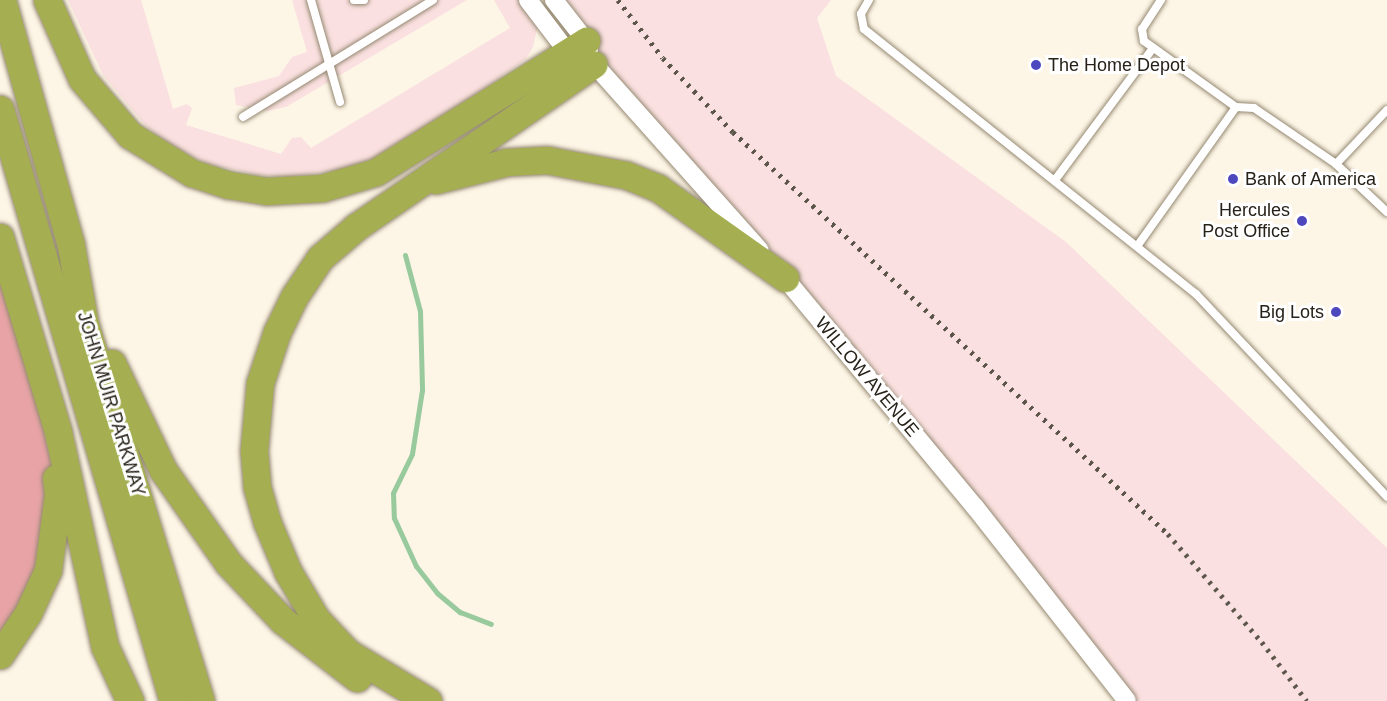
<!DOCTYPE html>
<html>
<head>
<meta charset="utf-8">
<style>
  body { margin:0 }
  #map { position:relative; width:1387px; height:701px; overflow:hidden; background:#fdf5e6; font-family:Helvetica,sans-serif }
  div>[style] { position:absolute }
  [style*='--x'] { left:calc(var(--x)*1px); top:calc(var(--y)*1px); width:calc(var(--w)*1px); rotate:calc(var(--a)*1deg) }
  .green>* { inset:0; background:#fae0e0 }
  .forest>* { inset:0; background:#e8a3a6 }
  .stream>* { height:5px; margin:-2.5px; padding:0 2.5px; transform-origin:2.5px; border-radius:2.5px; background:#98ca9d }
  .roads { filter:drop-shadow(0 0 2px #958972) drop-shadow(0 0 2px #958972) }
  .service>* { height:8px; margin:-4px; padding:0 4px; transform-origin:4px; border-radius:4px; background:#fff }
  .tertiary>* { height:18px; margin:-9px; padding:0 9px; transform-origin:9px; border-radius:9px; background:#fff }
  .motorway>* { height:27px; margin:-13.5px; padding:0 13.5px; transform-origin:13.5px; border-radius:13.5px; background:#a5af51 }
  .rail>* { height:4.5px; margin-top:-2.25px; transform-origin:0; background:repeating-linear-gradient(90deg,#5b554a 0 3px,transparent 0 9px) }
  .dots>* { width:16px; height:16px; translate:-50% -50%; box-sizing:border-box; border:3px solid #fff; border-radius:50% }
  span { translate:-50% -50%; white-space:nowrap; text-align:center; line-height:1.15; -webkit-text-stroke:6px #fff; paint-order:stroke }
  .poi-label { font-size:18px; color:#272219 }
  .left { translate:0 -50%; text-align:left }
  .right { translate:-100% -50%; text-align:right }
  .street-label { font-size:18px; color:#272219 }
</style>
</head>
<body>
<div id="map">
  <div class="green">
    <i style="clip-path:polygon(68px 0,141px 0,173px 109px,187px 104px,192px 108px,186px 125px,281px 154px,292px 138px,301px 137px,311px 148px,510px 28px,494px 0,528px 0,540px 15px,533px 47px,526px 59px,427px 129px,375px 159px,348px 169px,287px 177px,260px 175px,208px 164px,169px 144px,144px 124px,103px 75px)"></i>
    <i style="clip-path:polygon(292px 0,467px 0,286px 107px,267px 111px,236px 105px,234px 88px,279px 76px,292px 57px,307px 52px)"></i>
    <i style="clip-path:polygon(554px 0,831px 0,817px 18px,836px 76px,1066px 242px,1387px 548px,1387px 701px,1128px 701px)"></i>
  </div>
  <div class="forest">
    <i style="clip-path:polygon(5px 255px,58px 494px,54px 534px,0 655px,0 257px)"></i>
  </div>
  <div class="stream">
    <i style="--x:405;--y:255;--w:58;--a:75"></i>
    <i style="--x:420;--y:311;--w:79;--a:88.5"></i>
    <i style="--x:422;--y:390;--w:65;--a:98.9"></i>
    <i style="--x:412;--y:454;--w:43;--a:116"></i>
    <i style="--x:393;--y:493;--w:25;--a:88"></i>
    <i style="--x:394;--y:518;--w:53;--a:65.4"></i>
    <i style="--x:416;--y:566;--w:34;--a:52"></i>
    <i style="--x:437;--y:593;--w:30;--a:40"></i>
    <i style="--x:460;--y:612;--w:33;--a:21"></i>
  </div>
  <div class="roads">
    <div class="service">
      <i style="--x:311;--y:0;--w:106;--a:74.1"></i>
      <i style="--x:354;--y:0;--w:10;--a:0"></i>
      <i style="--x:869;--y:0;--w:16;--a:120"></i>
      <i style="--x:861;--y:14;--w:15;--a:79"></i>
      <i style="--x:864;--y:29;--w:425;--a:38.6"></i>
      <i style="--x:1196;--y:294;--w:279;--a:46.7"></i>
      <i style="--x:1161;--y:0;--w:35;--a:123"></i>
      <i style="--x:1142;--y:29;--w:12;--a:81"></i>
      <i style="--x:1144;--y:41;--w:113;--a:35.7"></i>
      <i style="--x:1236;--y:107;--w:18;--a:3"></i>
      <i style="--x:1254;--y:108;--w:99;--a:34.3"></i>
      <i style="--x:1336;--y:164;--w:70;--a:43.3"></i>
      <i style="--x:243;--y:117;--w:223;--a:-31.6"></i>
      <i style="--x:1336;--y:164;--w:74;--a:-46.6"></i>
      <i style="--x:1055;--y:180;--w:164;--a:-53.4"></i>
      <i style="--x:1138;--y:245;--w:169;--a:-54.6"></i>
    </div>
    <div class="tertiary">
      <i style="--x:528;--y:0;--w:63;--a:52.8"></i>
      <i style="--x:566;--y:50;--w:31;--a:27"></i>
      <i style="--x:594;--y:64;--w:249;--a:48.3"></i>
      <i style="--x:554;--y:0;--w:52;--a:52"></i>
      <i style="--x:586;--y:41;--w:10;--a:73"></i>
      <i style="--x:779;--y:271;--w:307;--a:50.3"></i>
      <i style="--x:975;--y:507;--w:246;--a:51.9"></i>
    </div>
    <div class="motorway">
      <i style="--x:2;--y:0;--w:255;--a:74.3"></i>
      <i style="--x:71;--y:246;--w:80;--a:80"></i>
      <i style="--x:85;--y:325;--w:393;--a:72.9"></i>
      <i style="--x:47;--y:0;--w:86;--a:66.1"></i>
      <i style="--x:82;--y:79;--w:74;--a:49.4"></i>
      <i style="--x:130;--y:135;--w:73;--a:31.5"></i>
      <i style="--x:192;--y:173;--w:39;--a:18"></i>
      <i style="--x:229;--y:185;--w:37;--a:9"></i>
      <i style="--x:266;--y:191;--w:56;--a:-3.1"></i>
      <i style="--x:322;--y:188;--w:56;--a:-16.5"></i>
      <i style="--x:376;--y:172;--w:248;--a:-32"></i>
      <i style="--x:0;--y:109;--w:617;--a:73.71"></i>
      <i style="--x:436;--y:180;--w:73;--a:-14.2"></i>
      <i style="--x:507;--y:162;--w:40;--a:-2.9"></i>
      <i style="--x:547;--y:160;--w:80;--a:10.8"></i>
      <i style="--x:626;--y:175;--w:35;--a:22"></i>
      <i style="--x:658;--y:188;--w:156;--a:35.3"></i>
      <i style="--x:0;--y:237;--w:203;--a:73.4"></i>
      <i style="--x:58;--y:432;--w:220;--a:77.7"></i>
      <i style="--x:105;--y:647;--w:60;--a:65.2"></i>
      <i style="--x:112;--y:363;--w:119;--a:64.5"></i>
      <i style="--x:163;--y:470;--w:113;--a:55"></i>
      <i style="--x:228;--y:563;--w:79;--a:46.5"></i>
      <i style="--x:282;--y:620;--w:95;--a:37.7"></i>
      <i style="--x:0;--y:655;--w:50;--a:-56.3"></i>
      <i style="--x:28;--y:613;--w:47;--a:-65.1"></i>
      <i style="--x:48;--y:570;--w:77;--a:-82.5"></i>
      <i style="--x:58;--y:494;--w:16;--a:-97"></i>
      <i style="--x:428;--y:701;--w:93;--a:-149"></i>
      <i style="--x:348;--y:653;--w:47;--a:-133.3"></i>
      <i style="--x:316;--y:619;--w:55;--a:-120.8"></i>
      <i style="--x:288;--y:572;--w:54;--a:-112.8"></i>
      <i style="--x:267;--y:522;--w:37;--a:-106"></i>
      <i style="--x:257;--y:486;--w:36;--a:-95"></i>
      <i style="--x:254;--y:450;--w:67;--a:-84.9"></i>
      <i style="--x:260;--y:383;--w:54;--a:-71.6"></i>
      <i style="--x:277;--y:332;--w:39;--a:-64"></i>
      <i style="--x:294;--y:297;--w:47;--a:-56.3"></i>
      <i style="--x:320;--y:258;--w:48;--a:-40.7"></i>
      <i style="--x:356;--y:227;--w:288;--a:-34.4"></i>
    </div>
  </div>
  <div class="rail">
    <i style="--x:618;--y:0;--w:73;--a:52.2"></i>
    <i style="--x:663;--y:58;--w:102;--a:46.6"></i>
    <i style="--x:733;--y:132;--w:592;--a:42.74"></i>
    <i style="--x:1168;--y:534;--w:143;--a:49"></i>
    <i style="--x:1262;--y:642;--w:74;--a:52.7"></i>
  </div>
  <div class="dots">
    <i style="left:1036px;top:65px;background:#4d48be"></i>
    <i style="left:1233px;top:179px;background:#4d48be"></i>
    <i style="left:1302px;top:221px;background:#4d48be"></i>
    <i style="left:1336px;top:312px;background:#4d48be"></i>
  </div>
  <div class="poi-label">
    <span class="left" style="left:1048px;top:65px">The Home Depot</span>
    <span class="left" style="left:1245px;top:179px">Bank of America</span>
    <span class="right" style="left:1290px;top:221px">Hercules<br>Post Office</span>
    <span class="right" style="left:1324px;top:312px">Big Lots</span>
  </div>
  <div class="street-label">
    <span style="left:867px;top:377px;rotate:50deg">WILLOW AVENUE</span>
    <span style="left:111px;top:404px;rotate:73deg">JOHN MUIR PARKWAY</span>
  </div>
</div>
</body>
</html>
